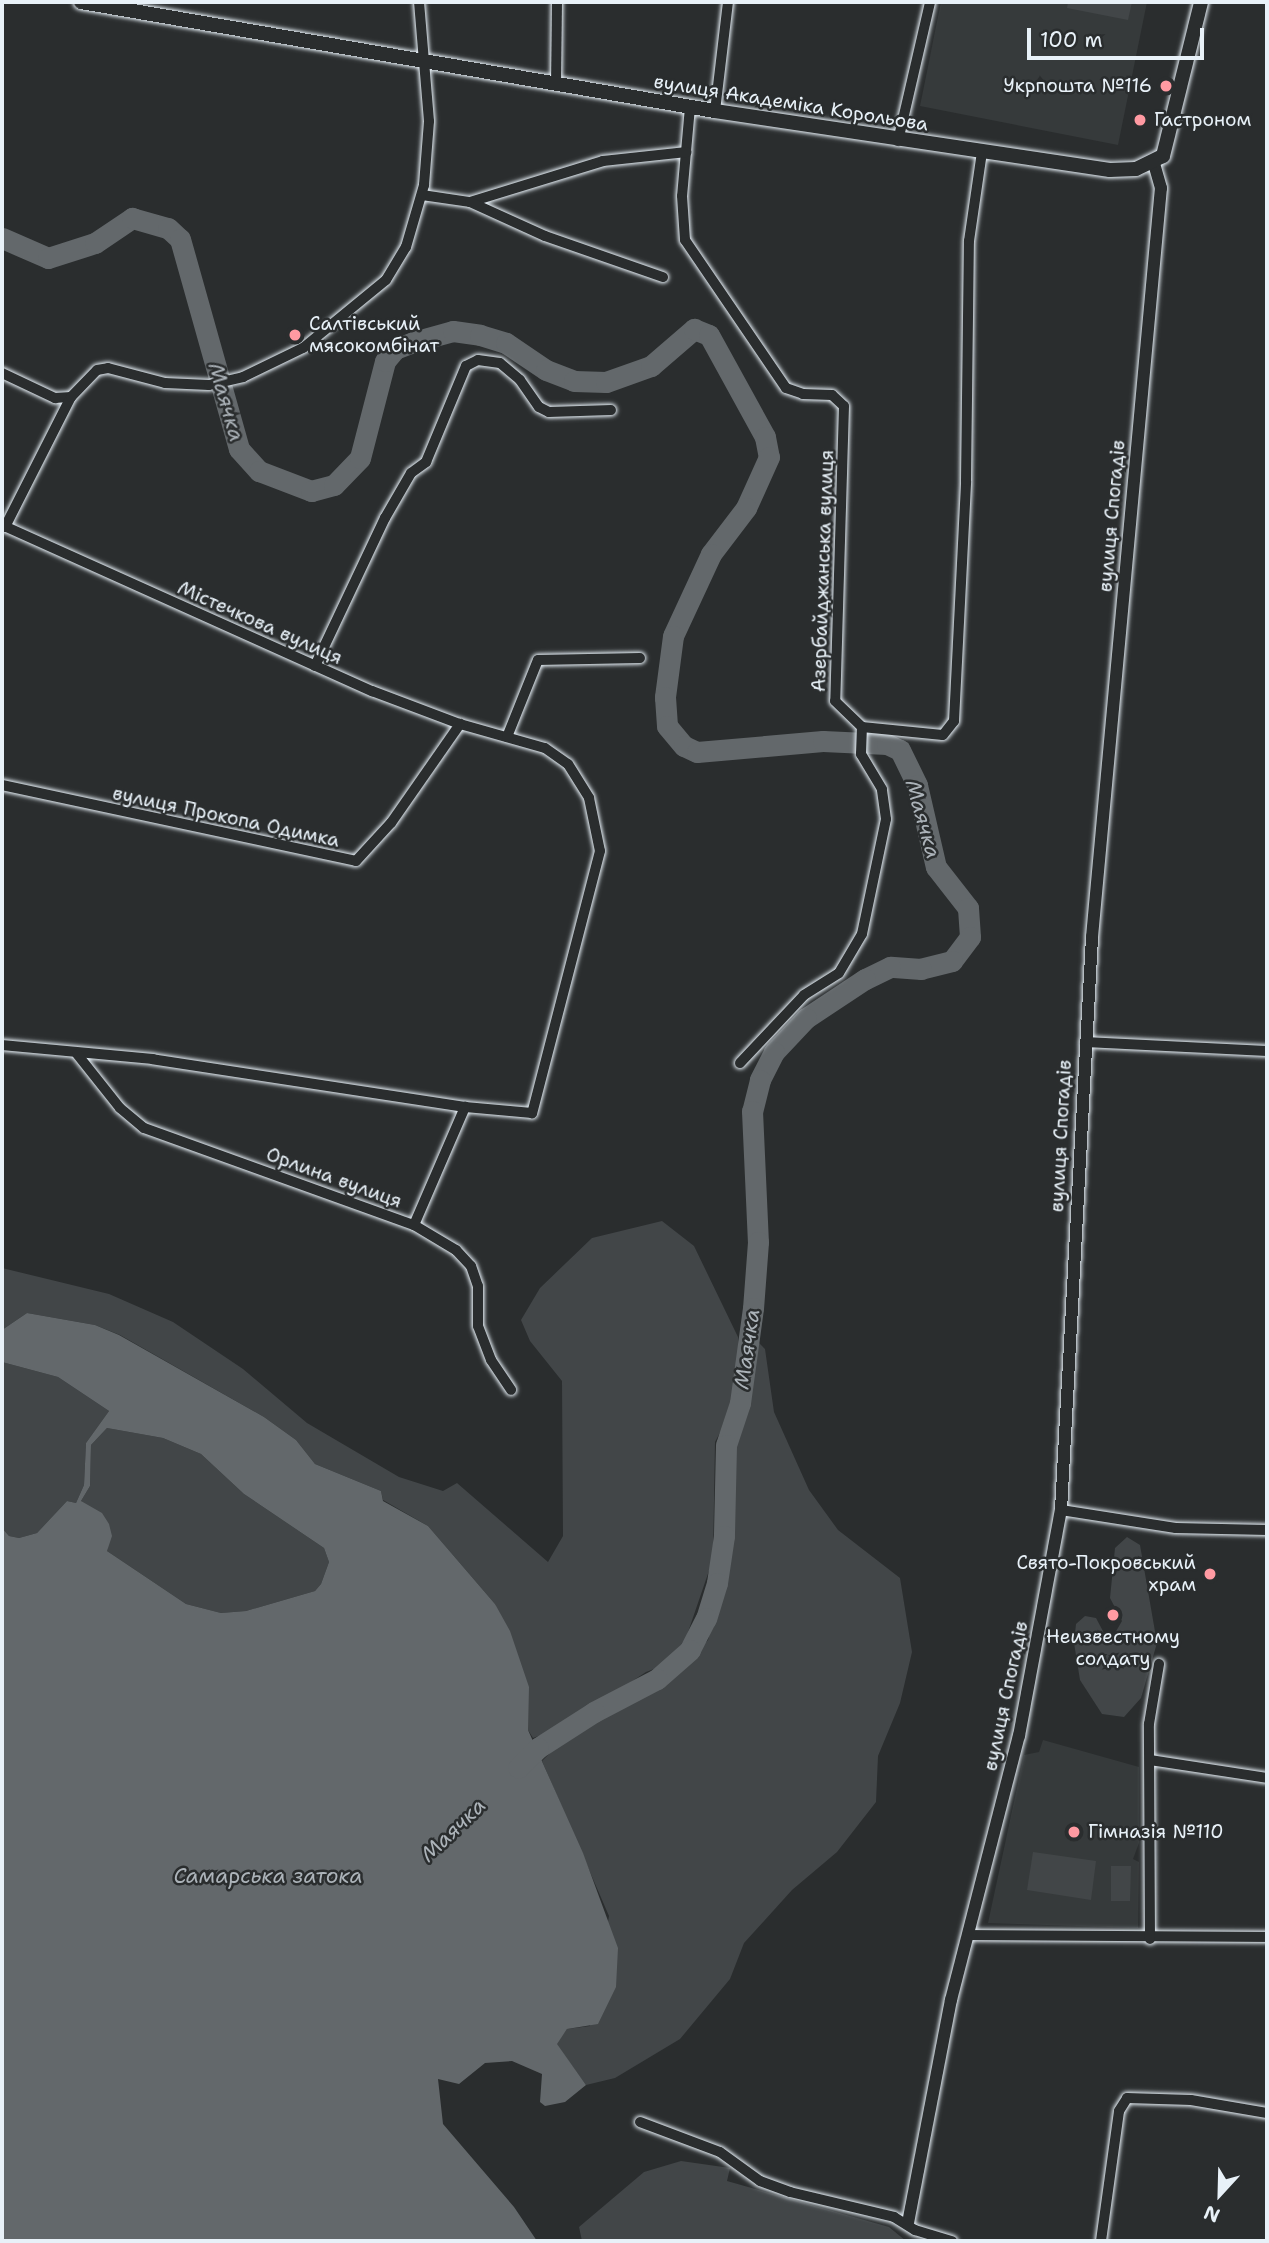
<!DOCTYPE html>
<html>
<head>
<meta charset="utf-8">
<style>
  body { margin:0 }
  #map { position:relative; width:1269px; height:2243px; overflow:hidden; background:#2a2d2e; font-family:"Shantell Sans",sans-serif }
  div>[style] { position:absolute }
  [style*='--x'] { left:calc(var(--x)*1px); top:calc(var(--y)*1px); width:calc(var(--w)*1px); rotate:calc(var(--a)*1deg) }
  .built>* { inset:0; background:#363a3b }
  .green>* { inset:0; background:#424648 }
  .water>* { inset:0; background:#63686b }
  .river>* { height:21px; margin:-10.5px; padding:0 10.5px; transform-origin:10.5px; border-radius:10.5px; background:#63686b }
  .roads { filter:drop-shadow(0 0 2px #e8f1f8) drop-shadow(0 0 2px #e8f1f8) }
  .minor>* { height:10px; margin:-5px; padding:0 5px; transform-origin:5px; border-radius:5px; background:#2a2d2e }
  .tertiary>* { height:12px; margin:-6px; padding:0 6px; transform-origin:6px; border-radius:6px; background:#2a2d2e }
  .secondary>* { height:14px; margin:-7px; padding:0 7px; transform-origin:7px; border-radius:7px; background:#2a2d2e }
  .dots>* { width:19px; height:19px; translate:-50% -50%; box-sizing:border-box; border:4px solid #2a2d2e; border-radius:50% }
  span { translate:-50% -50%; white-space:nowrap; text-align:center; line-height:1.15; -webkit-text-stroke:5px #2a2d2e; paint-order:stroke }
  .poi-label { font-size:19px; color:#e8f1f8 }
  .right { translate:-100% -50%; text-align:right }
  .left { translate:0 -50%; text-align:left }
  .street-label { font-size:19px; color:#e8f1f8 }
  .water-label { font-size:21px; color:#acb3b9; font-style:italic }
  .frame { position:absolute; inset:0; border:4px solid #e8f1f8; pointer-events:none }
  .north { position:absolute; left:1185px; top:2159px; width:70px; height:70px; -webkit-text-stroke:5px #2a2d2e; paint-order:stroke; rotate:202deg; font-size:19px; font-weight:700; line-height:28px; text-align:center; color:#e8f1f8 }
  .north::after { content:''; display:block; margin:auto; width:24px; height:32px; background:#e8f1f8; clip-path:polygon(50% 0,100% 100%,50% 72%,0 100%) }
  .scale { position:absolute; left:1027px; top:28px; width:177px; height:32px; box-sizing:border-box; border:4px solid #e8f1f8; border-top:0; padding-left:9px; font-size:21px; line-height:24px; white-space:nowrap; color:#e8f1f8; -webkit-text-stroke:5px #2a2d2e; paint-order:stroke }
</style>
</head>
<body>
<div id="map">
  <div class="built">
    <i style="clip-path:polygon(941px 2px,1147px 2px,1118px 145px,920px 106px)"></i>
    <i style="clip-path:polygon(1043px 1740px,1139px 1767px,1139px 1843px,1133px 1859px,1139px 1862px,1138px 1928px,988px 1923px,1024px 1755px,1039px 1752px)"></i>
  </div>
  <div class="green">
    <i style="clip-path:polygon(1068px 2px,1132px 2px,1128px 20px,1067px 8px)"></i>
    <i style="clip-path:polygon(662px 1221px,694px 1246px,738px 1337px,740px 1359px,731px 1412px,715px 1442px,713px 1559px,686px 1638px,667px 1664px,646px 1672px,565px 1726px,533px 1738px,528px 1730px,526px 1695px,495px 1604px,428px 1526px,383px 1500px,381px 1491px,315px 1464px,296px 1440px,264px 1417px,120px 1335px,95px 1325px,27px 1313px,2px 1330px,2px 1268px,109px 1294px,173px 1322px,243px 1369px,307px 1423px,399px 1477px,443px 1491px,457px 1483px,548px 1562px,563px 1536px,562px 1381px,530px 1341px,521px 1320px,540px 1288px,592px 1238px)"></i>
    <i style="clip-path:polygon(756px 1340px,765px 1349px,774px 1412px,809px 1490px,838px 1530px,900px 1578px,912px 1652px,900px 1703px,878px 1756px,876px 1802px,837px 1852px,792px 1890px,744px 1943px,730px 1979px,680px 2039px,615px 2078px,586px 2085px,556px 2044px,567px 2029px,590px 2026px,609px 1916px,542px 1761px,560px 1743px,677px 1674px,708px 1640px,732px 1548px,728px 1477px)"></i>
    <i style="clip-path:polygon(2px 1362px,58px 1377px,109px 1411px,86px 1443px,84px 1485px,76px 1503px,67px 1501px,37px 1533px,19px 1538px,9px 1536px,2px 1528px)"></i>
    <i style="clip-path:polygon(107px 1428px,163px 1438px,201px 1454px,244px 1494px,324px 1548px,329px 1562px,321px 1584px,315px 1591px,246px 1611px,221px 1613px,186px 1604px,107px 1551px,108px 1542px,81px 1501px,90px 1486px,91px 1445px)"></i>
    <i style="clip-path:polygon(1127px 1537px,1140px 1545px,1157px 1643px,1141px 1698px,1124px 1717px,1102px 1714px,1080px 1680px,1074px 1643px,1076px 1624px,1085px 1616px,1096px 1618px,1104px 1633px,1115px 1633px,1122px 1621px,1110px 1598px,1115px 1548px)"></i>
    <i style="clip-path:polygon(1033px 1852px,1096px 1861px,1091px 1900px,1027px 1890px)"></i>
    <i style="clip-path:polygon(1111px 1866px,1131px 1866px,1130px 1901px,1111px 1901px)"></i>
    <i style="clip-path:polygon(681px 2161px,730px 2168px,727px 2181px,889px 2227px,906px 2241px,582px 2241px,579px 2227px,644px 2172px)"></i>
  </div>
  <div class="water">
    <i style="clip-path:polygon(evenodd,27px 1313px,95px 1325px,119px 1335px,264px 1417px,296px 1440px,315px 1464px,381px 1491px,383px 1501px,428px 1526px,495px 1604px,510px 1631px,529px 1687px,528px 1730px,583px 1853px,618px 1948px,616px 1987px,598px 2024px,567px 2029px,557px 2044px,586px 2085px,565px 2102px,545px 2106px,540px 2102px,542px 2074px,512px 2061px,485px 2063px,459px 2084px,438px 2079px,443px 2124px,514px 2207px,537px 2241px,2px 2241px,2px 1528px,9px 1536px,19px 1538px,37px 1533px,67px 1501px,76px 1503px,84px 1485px,86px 1443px,109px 1411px,58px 1377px,2px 1362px,2px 1330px,27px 1313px,107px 1428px,163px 1438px,201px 1454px,244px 1494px,324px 1548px,329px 1562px,321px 1584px,315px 1591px,246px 1611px,221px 1613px,186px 1604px,107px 1551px,112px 1536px,109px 1524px,102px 1513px,81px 1501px,90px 1486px,91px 1445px,107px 1428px)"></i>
  </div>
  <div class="river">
    <i style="--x:2;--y:238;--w:50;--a:23.5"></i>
    <i style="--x:48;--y:258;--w:49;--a:-17.7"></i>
    <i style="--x:95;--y:243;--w:45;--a:-34"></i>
    <i style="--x:132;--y:218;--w:37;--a:16"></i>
    <i style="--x:168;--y:228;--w:16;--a:43"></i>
    <i style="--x:180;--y:239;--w:218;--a:74.3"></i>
    <i style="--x:239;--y:449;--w:30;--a:48"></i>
    <i style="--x:259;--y:471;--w:56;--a:21"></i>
    <i style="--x:311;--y:491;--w:24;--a:-15"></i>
    <i style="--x:334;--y:485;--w:37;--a:-46"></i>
    <i style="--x:360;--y:458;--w:100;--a:-75.5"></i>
    <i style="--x:385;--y:361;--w:16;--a:-50"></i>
    <i style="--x:395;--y:349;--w:19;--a:-21"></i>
    <i style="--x:413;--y:342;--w:41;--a:-15.4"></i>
    <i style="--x:453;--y:331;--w:27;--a:8"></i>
    <i style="--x:480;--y:335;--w:27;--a:17"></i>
    <i style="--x:506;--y:343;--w:48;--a:34"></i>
    <i style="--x:546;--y:370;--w:30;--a:21"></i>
    <i style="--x:574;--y:381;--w:32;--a:2"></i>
    <i style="--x:606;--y:382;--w:48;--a:-19.6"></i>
    <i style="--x:651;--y:366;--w:57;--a:-40.7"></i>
    <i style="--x:694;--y:329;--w:16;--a:22"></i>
    <i style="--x:709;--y:335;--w:116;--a:61.2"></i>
    <i style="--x:765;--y:437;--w:20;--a:79"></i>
    <i style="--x:769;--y:457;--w:56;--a:114.3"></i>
    <i style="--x:746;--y:508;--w:58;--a:127.3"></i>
    <i style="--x:711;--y:554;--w:90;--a:114.9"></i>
    <i style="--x:673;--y:636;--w:62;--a:97.5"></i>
    <i style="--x:665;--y:697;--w:29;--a:86"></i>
    <i style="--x:667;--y:726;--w:26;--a:50"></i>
    <i style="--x:684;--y:746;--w:14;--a:25"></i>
    <i style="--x:697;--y:752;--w:126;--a:-5"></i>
    <i style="--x:823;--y:741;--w:64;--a:2.7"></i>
    <i style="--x:887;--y:744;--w:14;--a:25"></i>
    <i style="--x:900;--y:750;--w:39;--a:64"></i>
    <i style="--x:917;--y:785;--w:84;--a:77"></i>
    <i style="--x:936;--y:867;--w:52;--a:52"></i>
    <i style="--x:968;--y:908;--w:29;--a:86"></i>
    <i style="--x:970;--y:937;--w:30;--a:127"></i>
    <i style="--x:952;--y:961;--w:32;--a:166"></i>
    <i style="--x:921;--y:969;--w:31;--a:-176"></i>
    <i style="--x:890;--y:967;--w:28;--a:154"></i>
    <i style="--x:865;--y:979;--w:71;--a:146.5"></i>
    <i style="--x:806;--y:1018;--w:47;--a:133.3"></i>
    <i style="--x:774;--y:1052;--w:31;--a:117"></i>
    <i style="--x:760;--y:1080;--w:32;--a:104"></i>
    <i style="--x:752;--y:1111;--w:131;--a:87.4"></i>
    <i style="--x:758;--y:1242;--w:66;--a:94.3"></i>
    <i style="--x:753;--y:1308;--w:96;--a:97.8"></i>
    <i style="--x:740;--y:1403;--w:44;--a:108.4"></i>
    <i style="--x:726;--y:1445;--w:91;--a:91.3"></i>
    <i style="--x:724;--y:1536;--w:48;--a:98.5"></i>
    <i style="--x:717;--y:1583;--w:37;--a:107"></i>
    <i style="--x:706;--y:1618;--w:36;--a:117"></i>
    <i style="--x:690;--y:1650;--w:44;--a:138.7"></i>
    <i style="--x:657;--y:1679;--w:71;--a:152.4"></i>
    <i style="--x:594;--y:1712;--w:67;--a:147.3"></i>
    <i style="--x:538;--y:1748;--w:28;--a:135"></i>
  </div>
  <div class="roads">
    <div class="minor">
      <i style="--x:556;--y:85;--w:83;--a:-89.3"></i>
      <i style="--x:690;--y:107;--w:89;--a:95.1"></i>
      <i style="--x:682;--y:196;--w:44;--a:86.1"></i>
      <i style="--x:685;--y:240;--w:179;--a:55.7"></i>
      <i style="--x:786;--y:388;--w:18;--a:19"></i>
      <i style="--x:803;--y:394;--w:29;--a:2"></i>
      <i style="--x:832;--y:395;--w:16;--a:43"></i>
      <i style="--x:844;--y:406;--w:295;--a:91.7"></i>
      <i style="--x:835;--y:701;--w:37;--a:44"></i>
      <i style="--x:862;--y:727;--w:81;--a:5.6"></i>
      <i style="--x:943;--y:735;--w:18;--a:-52"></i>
      <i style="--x:954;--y:721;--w:240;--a:-87.1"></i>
      <i style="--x:966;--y:481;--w:240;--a:-89.3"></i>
      <i style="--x:969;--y:241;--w:90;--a:-81.7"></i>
      <i style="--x:715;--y:111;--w:110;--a:-83.2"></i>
      <i style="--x:898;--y:141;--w:143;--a:-77"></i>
      <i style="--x:422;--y:195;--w:49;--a:8.3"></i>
      <i style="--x:470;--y:202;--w:139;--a:-17.1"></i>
      <i style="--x:603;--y:161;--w:84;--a:-6.1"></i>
      <i style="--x:470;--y:202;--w:82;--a:24.4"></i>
      <i style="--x:545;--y:236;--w:125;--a:19.2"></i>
      <i style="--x:2;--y:373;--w:59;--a:25.3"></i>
      <i style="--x:55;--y:398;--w:16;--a:-4"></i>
      <i style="--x:2;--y:525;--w:406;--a:24.2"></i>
      <i style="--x:372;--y:691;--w:94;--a:20.6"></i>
      <i style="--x:460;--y:724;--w:88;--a:15.8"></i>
      <i style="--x:545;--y:748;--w:28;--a:35"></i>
      <i style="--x:568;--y:764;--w:40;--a:58"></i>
      <i style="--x:589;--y:798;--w:54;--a:78.3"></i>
      <i style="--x:600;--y:851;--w:271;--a:104.5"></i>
      <i style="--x:532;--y:1113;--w:67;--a:-174.9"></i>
      <i style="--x:465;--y:1107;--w:316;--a:-171.3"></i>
      <i style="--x:153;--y:1059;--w:152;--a:-174.7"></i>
      <i style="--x:5;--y:527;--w:146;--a:-63.1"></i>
      <i style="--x:71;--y:397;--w:37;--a:-46"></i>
      <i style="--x:97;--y:370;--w:11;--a:-10"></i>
      <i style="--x:108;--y:368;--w:59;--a:14.7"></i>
      <i style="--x:165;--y:383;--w:44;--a:2.6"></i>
      <i style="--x:209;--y:385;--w:35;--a:-13"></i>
      <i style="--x:243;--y:377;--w:67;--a:-25.8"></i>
      <i style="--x:303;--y:348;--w:107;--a:-39.3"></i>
      <i style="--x:386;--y:280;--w:39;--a:-59"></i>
      <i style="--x:406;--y:247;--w:65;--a:-73.8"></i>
      <i style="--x:424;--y:185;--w:64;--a:-85.5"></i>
      <i style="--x:429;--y:121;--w:119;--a:-94.8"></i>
      <i style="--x:315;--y:666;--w:164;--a:-64.7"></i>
      <i style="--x:385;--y:518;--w:52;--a:-60"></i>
      <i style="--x:411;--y:473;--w:19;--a:-36"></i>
      <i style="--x:426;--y:462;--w:104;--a:-67.4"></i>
      <i style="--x:466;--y:366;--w:13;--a:-27"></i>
      <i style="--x:478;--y:360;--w:22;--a:8"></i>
      <i style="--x:500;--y:363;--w:26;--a:40"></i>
      <i style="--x:520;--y:380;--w:33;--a:55"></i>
      <i style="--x:539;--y:407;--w:11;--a:27"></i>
      <i style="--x:549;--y:412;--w:62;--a:-1.8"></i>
      <i style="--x:507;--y:737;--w:83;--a:-68.1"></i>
      <i style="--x:538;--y:660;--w:102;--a:-1.1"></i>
      <i style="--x:2;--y:785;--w:362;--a:12.1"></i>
      <i style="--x:356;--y:861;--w:52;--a:-47.4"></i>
      <i style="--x:391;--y:823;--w:121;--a:-55.1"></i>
      <i style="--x:1085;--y:1042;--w:182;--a:2.8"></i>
      <i style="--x:77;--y:1054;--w:69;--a:51.5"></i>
      <i style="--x:120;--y:1108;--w:31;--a:40"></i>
      <i style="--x:144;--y:1128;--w:287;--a:19.8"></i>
      <i style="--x:414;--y:1225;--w:49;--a:30.8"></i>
      <i style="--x:456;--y:1250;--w:22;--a:47"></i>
      <i style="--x:471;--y:1266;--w:21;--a:71"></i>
      <i style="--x:478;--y:1286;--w:40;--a:90"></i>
      <i style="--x:478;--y:1326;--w:36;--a:69"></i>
      <i style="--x:491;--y:1360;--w:36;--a:56"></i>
      <i style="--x:740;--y:1063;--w:93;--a:-46.7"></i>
      <i style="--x:804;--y:995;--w:41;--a:-32.2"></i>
      <i style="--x:839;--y:973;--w:45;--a:-59.5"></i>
      <i style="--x:862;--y:934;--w:117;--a:-78.2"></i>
      <i style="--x:886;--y:819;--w:30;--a:-98"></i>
      <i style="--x:882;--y:789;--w:41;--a:-121"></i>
      <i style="--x:861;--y:754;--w:27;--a:-88"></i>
      <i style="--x:414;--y:1225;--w:129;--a:-66.6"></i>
      <i style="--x:1061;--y:1510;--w:116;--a:8.9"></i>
      <i style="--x:1176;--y:1528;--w:91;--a:1.3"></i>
      <i style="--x:1150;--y:1760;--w:118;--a:8.7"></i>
      <i style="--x:969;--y:1935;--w:298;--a:0.4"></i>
      <i style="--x:1150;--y:1939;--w:215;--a:-90.3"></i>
      <i style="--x:1149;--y:1724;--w:61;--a:-80.5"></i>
      <i style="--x:640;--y:2122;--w:85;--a:20.6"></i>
      <i style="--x:720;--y:2152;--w:49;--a:35.9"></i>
      <i style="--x:760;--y:2181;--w:32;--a:20"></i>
      <i style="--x:790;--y:2192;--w:107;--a:13.5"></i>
      <i style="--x:894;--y:2217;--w:25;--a:32"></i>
      <i style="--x:915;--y:2230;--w:39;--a:17"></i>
      <i style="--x:1101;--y:2241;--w:131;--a:-82.1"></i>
      <i style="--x:1119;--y:2111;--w:15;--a:-58"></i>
      <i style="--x:1127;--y:2098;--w:64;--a:1.8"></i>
      <i style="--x:1191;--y:2100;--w:77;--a:9.7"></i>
    </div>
    <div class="tertiary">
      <i style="--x:908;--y:2223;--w:227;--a:-79.1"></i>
      <i style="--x:951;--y:2000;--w:273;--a:-75.6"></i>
      <i style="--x:1019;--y:1736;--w:230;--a:-79.5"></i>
      <i style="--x:1061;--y:1510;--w:574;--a:-86.9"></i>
      <i style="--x:1092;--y:937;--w:752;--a:-84.74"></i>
      <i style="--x:1161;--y:188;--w:26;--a:-106"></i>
    </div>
    <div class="secondary">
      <i style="--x:81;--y:2;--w:643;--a:9.76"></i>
      <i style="--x:715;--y:111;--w:399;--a:8.5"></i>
      <i style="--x:1110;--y:170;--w:26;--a:-2"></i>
      <i style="--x:1136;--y:169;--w:30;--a:-26"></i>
      <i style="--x:1163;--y:156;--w:159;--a:-76.1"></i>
    </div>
  </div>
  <div class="dots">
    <i style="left:1166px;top:86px;background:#ff9aa2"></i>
    <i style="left:1140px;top:120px;background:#ff9aa2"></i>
    <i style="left:295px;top:335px;background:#ff9aa2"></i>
    <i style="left:1210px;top:1574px;background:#ff9aa2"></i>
    <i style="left:1113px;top:1615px;background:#ff9aa2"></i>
    <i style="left:1074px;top:1832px;background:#ff9aa2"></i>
  </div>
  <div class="poi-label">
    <span class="right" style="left:1152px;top:86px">Укрпошта №116</span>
    <span class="left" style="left:1154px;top:120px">Гастроном</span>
    <span class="left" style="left:309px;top:335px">Салтівський<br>мясокомбінат</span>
    <span class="right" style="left:1196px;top:1574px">Свято-Покровський<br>храм</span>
    <span style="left:1113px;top:1648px">Неизвестному<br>солдату</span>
    <span class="left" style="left:1088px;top:1832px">Гімназія №110</span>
  </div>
  <div class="street-label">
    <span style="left:791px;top:103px;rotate:9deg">вулиця Академіка Корольова</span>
    <span style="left:1112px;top:516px;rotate:-85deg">вулиця Спогадів</span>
    <span style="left:823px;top:571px;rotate:-88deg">Азербайджанська вулиця</span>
    <span style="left:260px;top:623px;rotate:24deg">Містечкова вулиця</span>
    <span style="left:226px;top:817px;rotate:12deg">вулиця Прокопа Одимка</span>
    <span style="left:1061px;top:1136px;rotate:-87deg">вулиця Спогадів</span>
    <span style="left:334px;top:1178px;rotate:20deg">Орлина вулиця</span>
    <span style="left:1006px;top:1696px;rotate:-78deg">вулиця Спогадів</span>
  </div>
  <div class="water-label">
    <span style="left:226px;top:402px;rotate:74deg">Маячка</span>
    <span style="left:923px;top:819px;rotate:74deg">Маячка</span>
    <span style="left:747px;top:1349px;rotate:-82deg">Маячка</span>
    <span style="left:453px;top:1830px;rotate:-44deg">Маячка</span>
    <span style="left:268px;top:1876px">Самарська затока</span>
  </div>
  <div class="frame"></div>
  <div class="north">N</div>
  <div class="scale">100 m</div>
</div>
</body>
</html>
